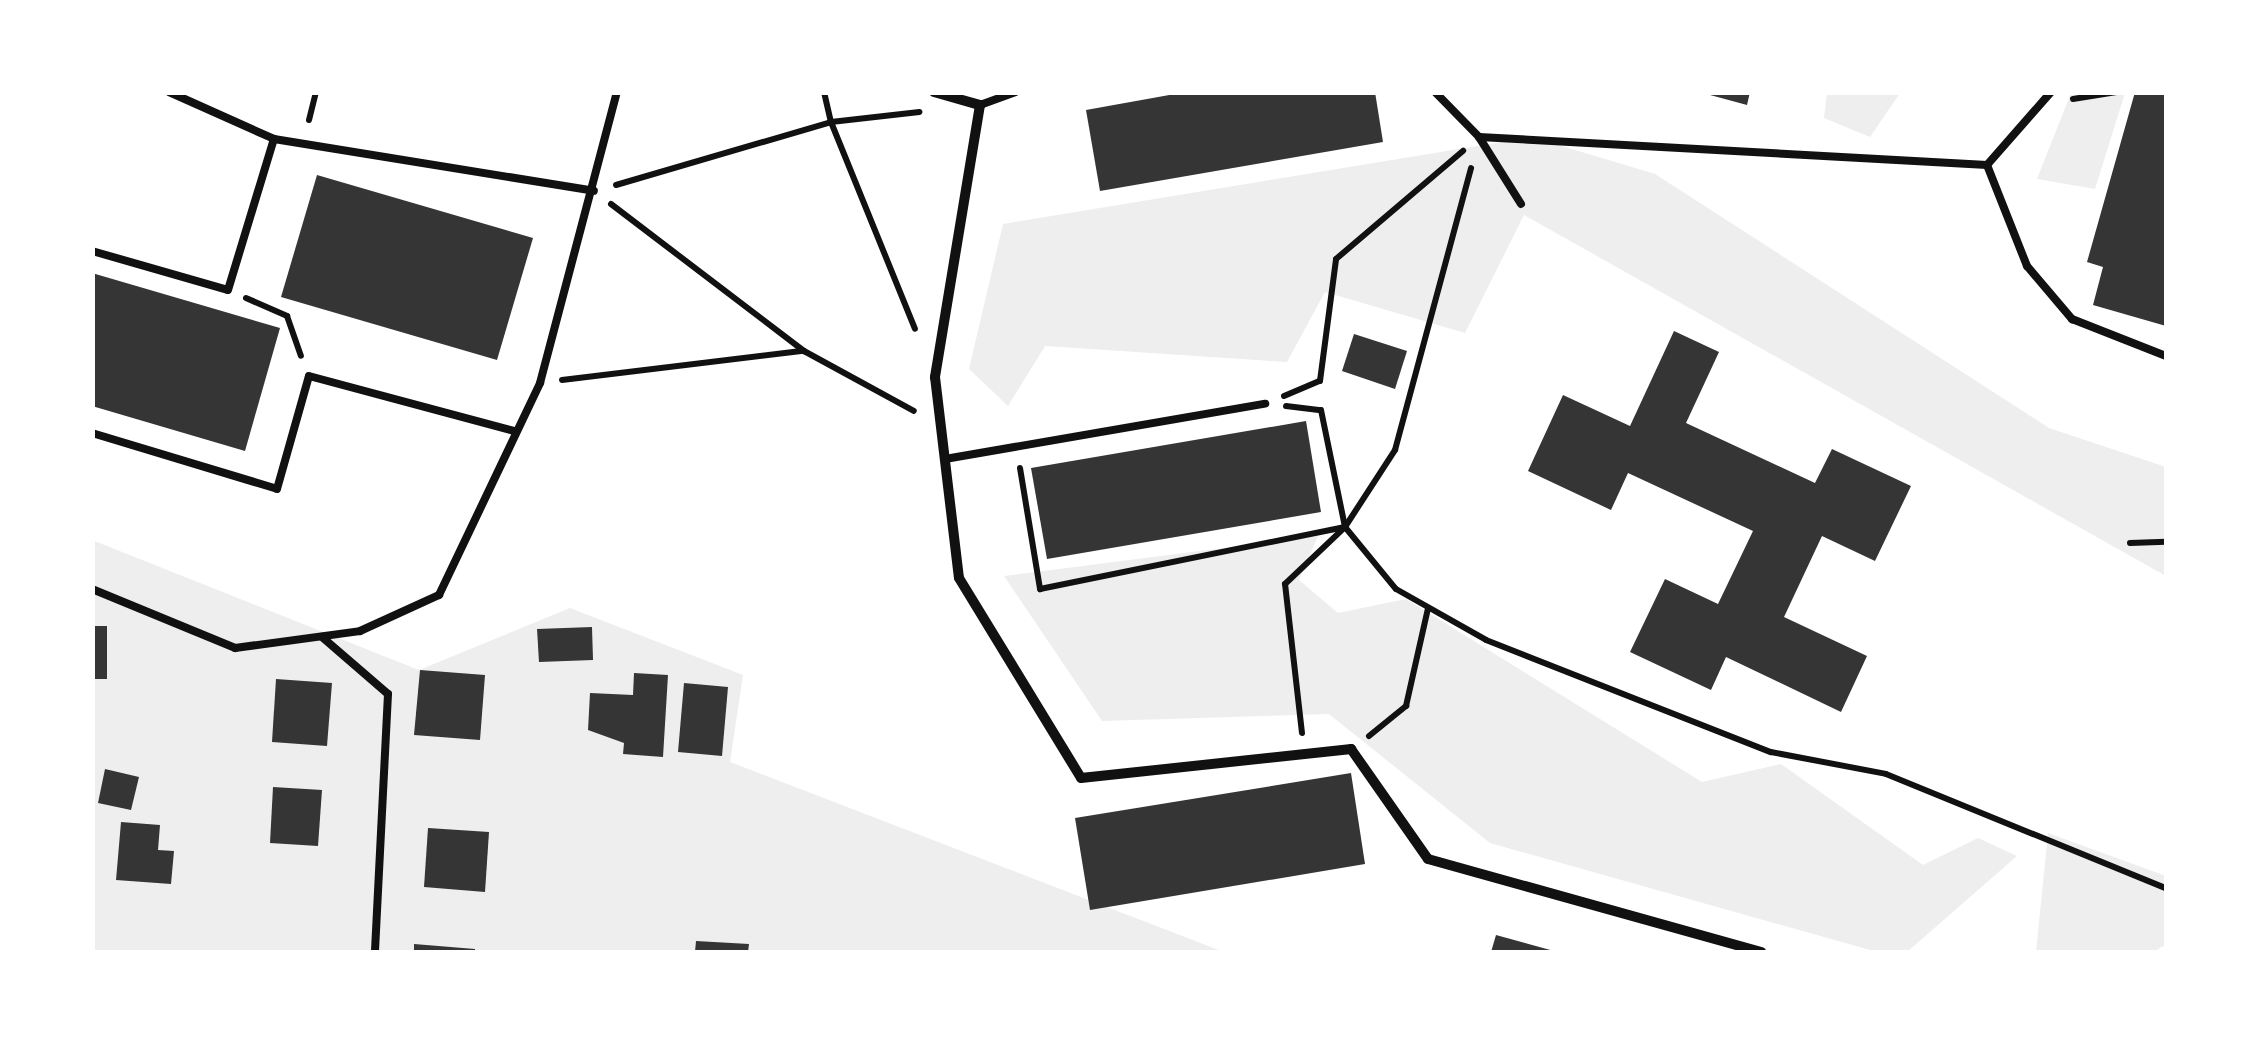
<!DOCTYPE html>
<html>
<head>
<meta charset="utf-8">
<style>
  body { margin:0 }
  #map { position:relative; width:2259px; height:1045px; overflow:hidden; background:#fff; font-family:"Source Serif 4",serif }
  div>[style] { position:absolute }
  [style*='--x'] { left:calc(var(--x)*1px); top:calc(var(--y)*1px); width:calc(var(--w)*1px); rotate:calc(var(--a)*1deg) }
  .green>* { inset:0; background:#eee }
  .building>* { inset:0; background:#353535 }
  .path>* { height:6px; margin:-3px; padding:0 3px; transform-origin:3px; border-radius:3px; background:#111 }
  .service>* { height:8px; margin:-4px; padding:0 4px; transform-origin:4px; border-radius:4px; background:#111 }
  .minor>* { height:10px; margin:-5px; padding:0 5px; transform-origin:5px; border-radius:5px; background:#111 }
  span { translate:-50% -50%; white-space:nowrap; text-align:center; line-height:1.15; -webkit-text-stroke:10px #fff; paint-order:stroke }
  .frame { position:absolute; inset:0; border:95px solid #fff; pointer-events:none }
</style>
</head>
<body>
<div id="map">
  <div class="green">
    <i style="clip-path:polygon(1827px 93px,1827px 92px,1900px 93px,1870px 137px,1824px 118px)"></i>
    <i style="clip-path:polygon(2071px 93px,2125px 93px,2095px 189px,2037px 179px)"></i>
    <i style="clip-path:polygon(1532px 137px,1655px 174px,2049px 428px,2166px 467px,2166px 576px,1524px 215px,1465px 333px,1325px 292px,1287px 362px,1045px 346px,1008px 406px,969px 369px,1003px 224px)"></i>
    <i style="clip-path:polygon(1318px 536px,1299px 580px,1338px 613px,1406px 599px,1702px 782px,1781px 764px,1923px 865px,1978px 838px,2017px 856px,1907px 952px,1877px 952px,1490px 843px,1329px 714px,1102px 721px,1004px 576px)"></i>
    <i style="clip-path:polygon(92px 540px,419px 670px,570px 608px,743px 675px,730px 762px,1224px 952px,93px 952px)"></i>
    <i style="clip-path:polygon(2048px 833px,2166px 876px,2166px 951px,2163px 946px,2154px 952px,2036px 952px)"></i>
  </div>
  <div class="building">
    <i style="clip-path:polygon(1186px 92px,1375px 92px,1383px 142px,1100px 191px,1086px 110px)"></i>
    <i style="clip-path:polygon(1699px 92px,1750px 92px,1747px 105px)"></i>
    <i style="clip-path:polygon(2135px 92px,2166px 92px,2166px 326px,2093px 305px,2103px 267px,2087px 262px)"></i>
    <i style="clip-path:polygon(317px 175px,533px 238px,497px 360px,281px 297px)"></i>
    <i style="clip-path:polygon(92px 273px,280px 328px,245px 451px,92px 406px)"></i>
    <i style="clip-path:polygon(1674px 331px,1719px 352px,1686px 423px,1815px 483px,1832px 449px,1911px 486px,1875px 561px,1822px 536px,1784px 617px,1867px 656px,1841px 712px,1726px 657px,1711px 690px,1630px 652px,1665px 579px,1718px 604px,1753px 531px,1628px 473px,1611px 510px,1528px 471px,1563px 395px,1630px 426px)"></i>
    <i style="clip-path:polygon(1354px 334px,1407px 351px,1395px 389px,1342px 371px)"></i>
    <i style="clip-path:polygon(1306px 421px,1321px 512px,1047px 559px,1031px 468px)"></i>
    <i style="clip-path:polygon(92px 626px,107px 626px,107px 679px,92px 679px)"></i>
    <i style="clip-path:polygon(592px 627px,593px 660px,539px 662px,537px 629px)"></i>
    <i style="clip-path:polygon(420px 670px,485px 675px,480px 740px,414px 735px)"></i>
    <i style="clip-path:polygon(634px 673px,668px 675px,663px 757px,623px 754px,624px 743px,588px 730px,590px 693px,633px 695px)"></i>
    <i style="clip-path:polygon(276px 679px,332px 683px,327px 746px,272px 742px)"></i>
    <i style="clip-path:polygon(684px 683px,728px 687px,722px 756px,678px 752px)"></i>
    <i style="clip-path:polygon(105px 769px,139px 777px,131px 810px,98px 803px)"></i>
    <i style="clip-path:polygon(1351px 773px,1365px 864px,1090px 910px,1075px 818px)"></i>
    <i style="clip-path:polygon(273px 787px,322px 790px,318px 846px,270px 843px)"></i>
    <i style="clip-path:polygon(121px 822px,160px 825px,158px 850px,174px 851px,171px 884px,116px 880px)"></i>
    <i style="clip-path:polygon(428px 828px,489px 832px,485px 892px,424px 887px)"></i>
    <i style="clip-path:polygon(1496px 935px,1554px 951px,1554px 952px,1491px 952px)"></i>
    <i style="clip-path:polygon(696px 941px,749px 944px,748px 952px,695px 952px)"></i>
    <i style="clip-path:polygon(414px 944px,475px 949px,475px 952px,414px 952px)"></i>
  </div>
  <div class="path">
    <i style="--x:824;--y:92;--w:31;--a:77"></i>
    <i style="--x:831;--y:122;--w:223;--a:67.9"></i>
    <i style="--x:2073;--y:99;--w:44;--a:-9.2"></i>
    <i style="--x:309;--y:120;--w:29;--a:-76"></i>
    <i style="--x:616;--y:185;--w:224;--a:-16.3"></i>
    <i style="--x:831;--y:122;--w:89;--a:-6.5"></i>
    <i style="--x:611;--y:204;--w:243;--a:37.3"></i>
    <i style="--x:804;--y:351;--w:125;--a:28.6"></i>
    <i style="--x:246;--y:298;--w:45;--a:23.7"></i>
    <i style="--x:287;--y:316;--w:42;--a:70.7"></i>
    <i style="--x:562;--y:380;--w:243;--a:-6.9"></i>
    <i style="--x:1284;--y:396;--w:39;--a:-23"></i>
    <i style="--x:1320;--y:381;--w:123;--a:-82.5"></i>
    <i style="--x:1336;--y:259;--w:167;--a:-40.4"></i>
    <i style="--x:1286;--y:406;--w:35;--a:7"></i>
    <i style="--x:1321;--y:410;--w:119;--a:78.4"></i>
    <i style="--x:1345;--y:527;--w:80;--a:50.6"></i>
    <i style="--x:1396;--y:589;--w:103;--a:29.5"></i>
    <i style="--x:1486;--y:640;--w:306;--a:21.5"></i>
    <i style="--x:1771;--y:752;--w:117;--a:10.8"></i>
    <i style="--x:1886;--y:774;--w:302;--a:22.2"></i>
    <i style="--x:1020;--y:468;--w:123;--a:80.6"></i>
    <i style="--x:1040;--y:589;--w:310;--a:-11.5"></i>
    <i style="--x:2130;--y:543;--w:36;--a:-2"></i>
    <i style="--x:1302;--y:733;--w:150;--a:-96.5"></i>
    <i style="--x:1285;--y:584;--w:83;--a:-43.5"></i>
    <i style="--x:1345;--y:527;--w:92;--a:-57"></i>
    <i style="--x:1395;--y:450;--w:292;--a:-74.9"></i>
    <i style="--x:1369;--y:736;--w:48;--a:-39"></i>
    <i style="--x:1406;--y:706;--w:100;--a:-77.3"></i>
  </div>
  <div class="service">
    <i style="--x:169;--y:92;--w:115;--a:24.1"></i>
    <i style="--x:1435;--y:92;--w:63;--a:45.6"></i>
    <i style="--x:1479;--y:137;--w:509;--a:3.15"></i>
    <i style="--x:2051;--y:92;--w:97;--a:131.2"></i>
    <i style="--x:1987;--y:165;--w:109;--a:68.4"></i>
    <i style="--x:2027;--y:266;--w:70;--a:49.7"></i>
    <i style="--x:2072;--y:319;--w:101;--a:21.5"></i>
    <i style="--x:980;--y:105;--w:38;--a:-20"></i>
    <i style="--x:1479;--y:137;--w:79;--a:57.9"></i>
    <i style="--x:92;--y:251;--w:141;--a:16"></i>
    <i style="--x:228;--y:290;--w:158;--a:-73.1"></i>
    <i style="--x:274;--y:139;--w:324;--a:9.2"></i>
    <i style="--x:92;--y:433;--w:193;--a:16.8"></i>
    <i style="--x:277;--y:489;--w:117;--a:-74.2"></i>
    <i style="--x:309;--y:376;--w:212;--a:15"></i>
    <i style="--x:945;--y:459;--w:325;--a:-9.8"></i>
    <i style="--x:92;--y:589;--w:155;--a:22.4"></i>
    <i style="--x:235;--y:648;--w:126;--a:-7.7"></i>
    <i style="--x:360;--y:631;--w:87;--a:-24.5"></i>
    <i style="--x:439;--y:595;--w:235;--a:-64.5"></i>
    <i style="--x:540;--y:383;--w:301;--a:-75.2"></i>
    <i style="--x:322;--y:637;--w:87;--a:40.8"></i>
    <i style="--x:388;--y:694;--w:258;--a:92.9"></i>
  </div>
  <div class="minor">
    <i style="--x:934;--y:92;--w:48;--a:15.8"></i>
    <i style="--x:980;--y:105;--w:276;--a:99.4"></i>
    <i style="--x:935;--y:377;--w:202;--a:83.2"></i>
    <i style="--x:959;--y:578;--w:234;--a:58.6"></i>
    <i style="--x:1081;--y:778;--w:272;--a:-6.1"></i>
    <i style="--x:1351;--y:749;--w:134;--a:55"></i>
    <i style="--x:1428;--y:859;--w:346;--a:15.6"></i>
  </div>
  <div class="frame"></div>
</div>
</body>
</html>
